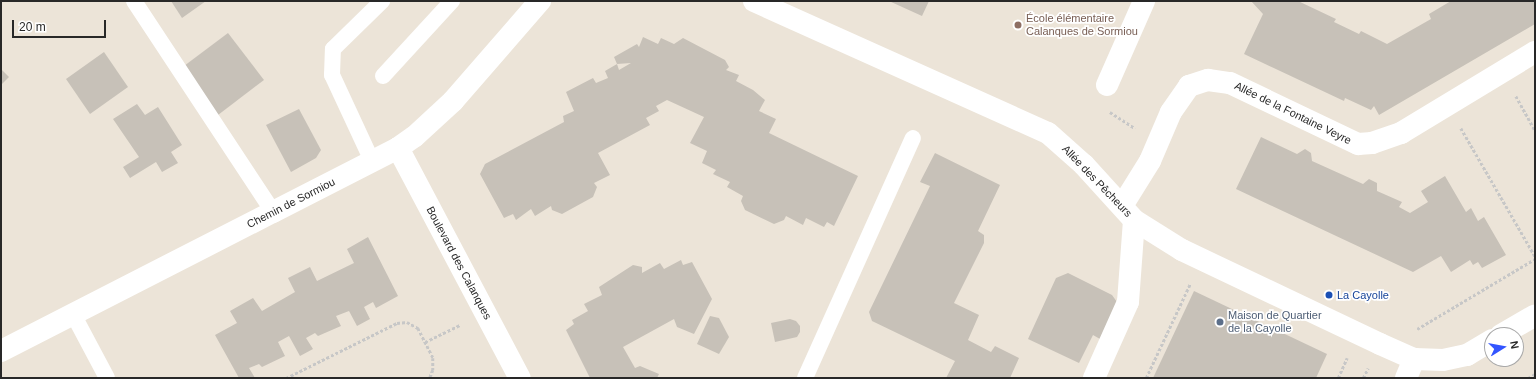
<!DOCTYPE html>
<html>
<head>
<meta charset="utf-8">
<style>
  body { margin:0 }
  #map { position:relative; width:1536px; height:379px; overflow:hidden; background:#ece4d8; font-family:Arial,sans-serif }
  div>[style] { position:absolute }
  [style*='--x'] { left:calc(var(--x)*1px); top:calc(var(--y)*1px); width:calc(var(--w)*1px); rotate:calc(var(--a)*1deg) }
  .building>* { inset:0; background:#c7c1b8 }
  .path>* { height:2.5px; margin-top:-1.25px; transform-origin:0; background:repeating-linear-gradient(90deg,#c7c7c7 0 3px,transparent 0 5px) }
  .service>* { height:16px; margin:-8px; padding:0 8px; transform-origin:8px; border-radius:8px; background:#fff }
  .pedestrian>* { height:22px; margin:-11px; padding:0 11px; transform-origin:11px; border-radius:11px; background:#fff }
  .minor>* { height:22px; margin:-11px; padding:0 11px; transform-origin:11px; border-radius:11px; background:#fff }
  .dots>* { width:11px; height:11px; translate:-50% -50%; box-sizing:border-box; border:2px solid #fff; border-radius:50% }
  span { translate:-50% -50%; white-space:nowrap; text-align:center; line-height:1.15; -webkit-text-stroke:3.5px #fff; paint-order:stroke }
  .education-label { font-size:11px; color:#785e54 }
  .left { translate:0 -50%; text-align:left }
  .street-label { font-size:11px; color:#282828 }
  .transit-label { font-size:11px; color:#164399 }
  .service-label { font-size:11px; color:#4e5e75 }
  .frame { position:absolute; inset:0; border:2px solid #282828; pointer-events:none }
  .north { position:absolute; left:1484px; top:327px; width:40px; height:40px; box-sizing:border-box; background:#fff; border:1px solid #a9a9a9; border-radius:50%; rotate:79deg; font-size:11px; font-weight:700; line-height:16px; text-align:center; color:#282828 }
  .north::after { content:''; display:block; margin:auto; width:14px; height:18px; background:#35f; clip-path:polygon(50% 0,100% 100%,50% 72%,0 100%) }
  .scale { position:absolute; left:12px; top:20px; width:94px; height:18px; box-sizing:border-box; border:2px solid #282828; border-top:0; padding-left:5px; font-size:12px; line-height:14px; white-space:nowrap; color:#282828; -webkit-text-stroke:3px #fff; paint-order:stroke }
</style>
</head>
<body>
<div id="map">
  <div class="building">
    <i style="clip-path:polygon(171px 1px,206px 1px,182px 18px)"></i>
    <i style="clip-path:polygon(889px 1px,929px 1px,922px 16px)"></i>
    <i style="clip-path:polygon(1251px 1px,1298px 1px,1336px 19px,1334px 22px,1359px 34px,1361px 31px,1387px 44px,1431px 19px,1429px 14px,1451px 1px,1535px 1px,1535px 24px,1379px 115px,1374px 106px,1371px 110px,1345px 98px,1344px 101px,1244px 54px,1263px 14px)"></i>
    <i style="clip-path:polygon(228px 33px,264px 80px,218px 115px,184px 66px)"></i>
    <i style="clip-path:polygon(643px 37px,658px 44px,661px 38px,674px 44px,683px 38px,725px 60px,729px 67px,726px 70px,739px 75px,736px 81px,753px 90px,765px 100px,759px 111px,776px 119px,769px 133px,858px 176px,834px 226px,827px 222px,824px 227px,806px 218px,803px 225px,786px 216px,784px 220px,774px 224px,745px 210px,741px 201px,743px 196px,727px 187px,730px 182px,713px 174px,716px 170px,702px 163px,707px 151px,690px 143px,704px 117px,667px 100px,656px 106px,659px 111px,646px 118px,650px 125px,598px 153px,610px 175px,594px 183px,597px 187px,593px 197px,562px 214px,552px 210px,551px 206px,535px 216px,531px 209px,516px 220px,513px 214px,504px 218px,480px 174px,485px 164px,564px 122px,563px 116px,574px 111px,566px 92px,593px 78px,596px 83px,608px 78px,605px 71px,617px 64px,619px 70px,631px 63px,617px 64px,614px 57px,637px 44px,639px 47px)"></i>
    <i style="clip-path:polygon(104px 52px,128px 87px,90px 114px,66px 79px)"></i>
    <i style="clip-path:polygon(1px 69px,9px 77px,1px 85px)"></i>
    <i style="clip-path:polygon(137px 104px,145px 115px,158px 107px,182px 145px,171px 152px,178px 163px,162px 172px,156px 162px,130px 178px,123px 167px,139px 157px,113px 119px)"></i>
    <i style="clip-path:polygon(299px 109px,321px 150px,316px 158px,291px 172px,266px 125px)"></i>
    <i style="clip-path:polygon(1261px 137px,1297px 154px,1305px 149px,1311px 153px,1312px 161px,1363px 184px,1369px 179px,1377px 183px,1377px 191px,1402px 202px,1399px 207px,1410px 213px,1428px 202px,1421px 191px,1445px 176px,1466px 212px,1471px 208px,1478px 221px,1484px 217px,1506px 255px,1482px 268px,1478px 262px,1473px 265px,1470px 260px,1451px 272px,1441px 256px,1413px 272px,1236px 189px)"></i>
    <i style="clip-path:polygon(935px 153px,1000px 185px,978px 231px,984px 235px,984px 243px,954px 303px,979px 315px,968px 340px,991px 352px,995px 346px,1019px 358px,1010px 378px,946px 378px,955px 361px,872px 321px,869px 312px,930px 186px,920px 182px)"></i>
    <i style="clip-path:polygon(368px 237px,398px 296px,376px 308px,373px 302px,364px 307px,370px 319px,357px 326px,349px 311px,336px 316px,341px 326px,318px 336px,315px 333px,306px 338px,313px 349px,300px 356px,289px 336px,278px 342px,285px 356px,262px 367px,259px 364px,249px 368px,255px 378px,239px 378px,215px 335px,237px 323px,230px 311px,253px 298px,262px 311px,295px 292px,288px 278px,310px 267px,317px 281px,354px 263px,347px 249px)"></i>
    <i style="clip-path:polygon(681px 260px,683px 265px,692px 262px,712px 299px,694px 334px,677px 327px,674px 319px,623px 347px,635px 368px,640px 366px,659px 374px,657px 378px,590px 378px,566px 330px,574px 324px,572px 320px,588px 311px,584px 304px,602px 295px,599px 287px,633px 265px,642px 267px,642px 273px,660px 263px,664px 269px)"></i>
    <i style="clip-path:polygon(1068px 273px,1112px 295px,1117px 302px,1100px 339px,1093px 335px,1079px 363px,1028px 339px,1056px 278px)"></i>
    <i style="clip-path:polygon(1194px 291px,1327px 354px,1316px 378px,1153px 378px)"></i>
    <i style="clip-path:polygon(710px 316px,719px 318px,729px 337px,719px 354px,697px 344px)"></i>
    <i style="clip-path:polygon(790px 319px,796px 321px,800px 326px,800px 332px,797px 337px,775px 342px,771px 323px)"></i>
  </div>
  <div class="path">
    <i style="--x:1516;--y:96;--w:39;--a:61"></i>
    <i style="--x:1110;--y:112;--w:30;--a:33"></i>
    <i style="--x:1461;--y:128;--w:148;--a:60"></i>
    <i style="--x:1417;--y:329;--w:137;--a:-30.7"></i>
    <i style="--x:425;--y:342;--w:39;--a:-26"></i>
    <i style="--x:286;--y:378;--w:124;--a:-26.4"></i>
    <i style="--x:397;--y:323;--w:10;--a:-6"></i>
    <i style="--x:407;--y:322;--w:13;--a:29"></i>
    <i style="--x:418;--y:328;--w:34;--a:63"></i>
    <i style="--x:433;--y:358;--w:12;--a:90"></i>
    <i style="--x:433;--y:370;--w:9;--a:111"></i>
    <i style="--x:1146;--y:378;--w:104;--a:-64.9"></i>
    <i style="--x:1338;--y:378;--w:22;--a:-66"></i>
    <i style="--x:1363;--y:378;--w:11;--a:-63"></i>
    <i style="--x:1528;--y:378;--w:8;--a:-30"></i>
  </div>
  <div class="service">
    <i style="--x:134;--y:1;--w:253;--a:56.6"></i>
    <i style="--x:383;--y:76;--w:102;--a:-47.4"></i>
    <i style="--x:372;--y:161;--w:95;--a:-114.9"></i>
    <i style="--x:332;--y:75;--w:26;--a:-88"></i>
    <i style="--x:333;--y:49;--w:69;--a:-44.4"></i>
    <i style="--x:73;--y:314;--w:72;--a:62"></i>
    <i style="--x:805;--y:378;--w:263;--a:-65.8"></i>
  </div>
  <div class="pedestrian">
    <i style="--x:1107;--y:85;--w:92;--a:-66.2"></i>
  </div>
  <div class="minor">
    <i style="--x:754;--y:1;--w:322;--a:24.2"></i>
    <i style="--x:1048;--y:133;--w:48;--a:41.6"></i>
    <i style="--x:1084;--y:165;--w:74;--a:47.7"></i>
    <i style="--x:1134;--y:220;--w:57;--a:32"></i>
    <i style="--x:1182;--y:250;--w:219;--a:25.4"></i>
    <i style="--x:1380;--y:344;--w:37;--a:24"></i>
    <i style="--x:1414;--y:359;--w:29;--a:2"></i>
    <i style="--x:1443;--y:360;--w:25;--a:-12"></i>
    <i style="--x:1467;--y:355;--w:29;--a:-31"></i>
    <i style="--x:398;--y:148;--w:260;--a:62.1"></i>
    <i style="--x:1122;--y:206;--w:53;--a:-58.1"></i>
    <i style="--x:1150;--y:161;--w:53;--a:-66.8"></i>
    <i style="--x:1171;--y:112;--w:32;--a:-55"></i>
    <i style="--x:1189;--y:86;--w:20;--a:-18"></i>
    <i style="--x:1208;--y:80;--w:22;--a:8"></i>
    <i style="--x:1230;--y:83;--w:142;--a:25.5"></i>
    <i style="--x:1358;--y:144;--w:14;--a:-4"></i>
    <i style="--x:1372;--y:143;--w:31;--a:-19"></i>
    <i style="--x:1401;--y:133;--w:157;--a:-31.2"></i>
    <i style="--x:1501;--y:335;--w:39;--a:-30"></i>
    <i style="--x:1;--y:351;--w:305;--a:-27.1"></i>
    <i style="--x:273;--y:212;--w:140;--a:-27.1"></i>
    <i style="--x:398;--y:148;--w:19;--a:-35"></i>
    <i style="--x:414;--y:137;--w:53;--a:-42.7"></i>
    <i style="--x:453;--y:101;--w:133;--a:-49"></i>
    <i style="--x:1094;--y:378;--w:83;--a:-65.9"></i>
    <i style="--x:1128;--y:302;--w:82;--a:-85.8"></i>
    <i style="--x:1406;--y:378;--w:21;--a:-67"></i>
  </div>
  <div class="dots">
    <i style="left:1018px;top:25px;background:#8d6e63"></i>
    <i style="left:1329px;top:295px;background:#1a4fb4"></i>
    <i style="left:1220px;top:322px;background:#5c6f8a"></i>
  </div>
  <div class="education-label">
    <span class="left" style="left:1026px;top:25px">École élémentaire<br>Calanques de Sormiou</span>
  </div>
  <div class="street-label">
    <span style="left:1293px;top:113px;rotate:26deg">Allée de la Fontaine Veyre</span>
    <span style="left:1097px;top:181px;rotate:46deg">Allée des Pêcheurs</span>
    <span style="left:291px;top:203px;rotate:-27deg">Chemin de Sormiou</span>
    <span style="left:459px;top:263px;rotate:62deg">Boulevard des Calanques</span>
  </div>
  <div class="transit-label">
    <span class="left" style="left:1337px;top:295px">La Cayolle</span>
  </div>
  <div class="service-label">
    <span class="left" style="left:1228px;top:322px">Maison de Quartier<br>de la Cayolle</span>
  </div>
  <div class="frame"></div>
  <div class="north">N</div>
  <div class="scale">20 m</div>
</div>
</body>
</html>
